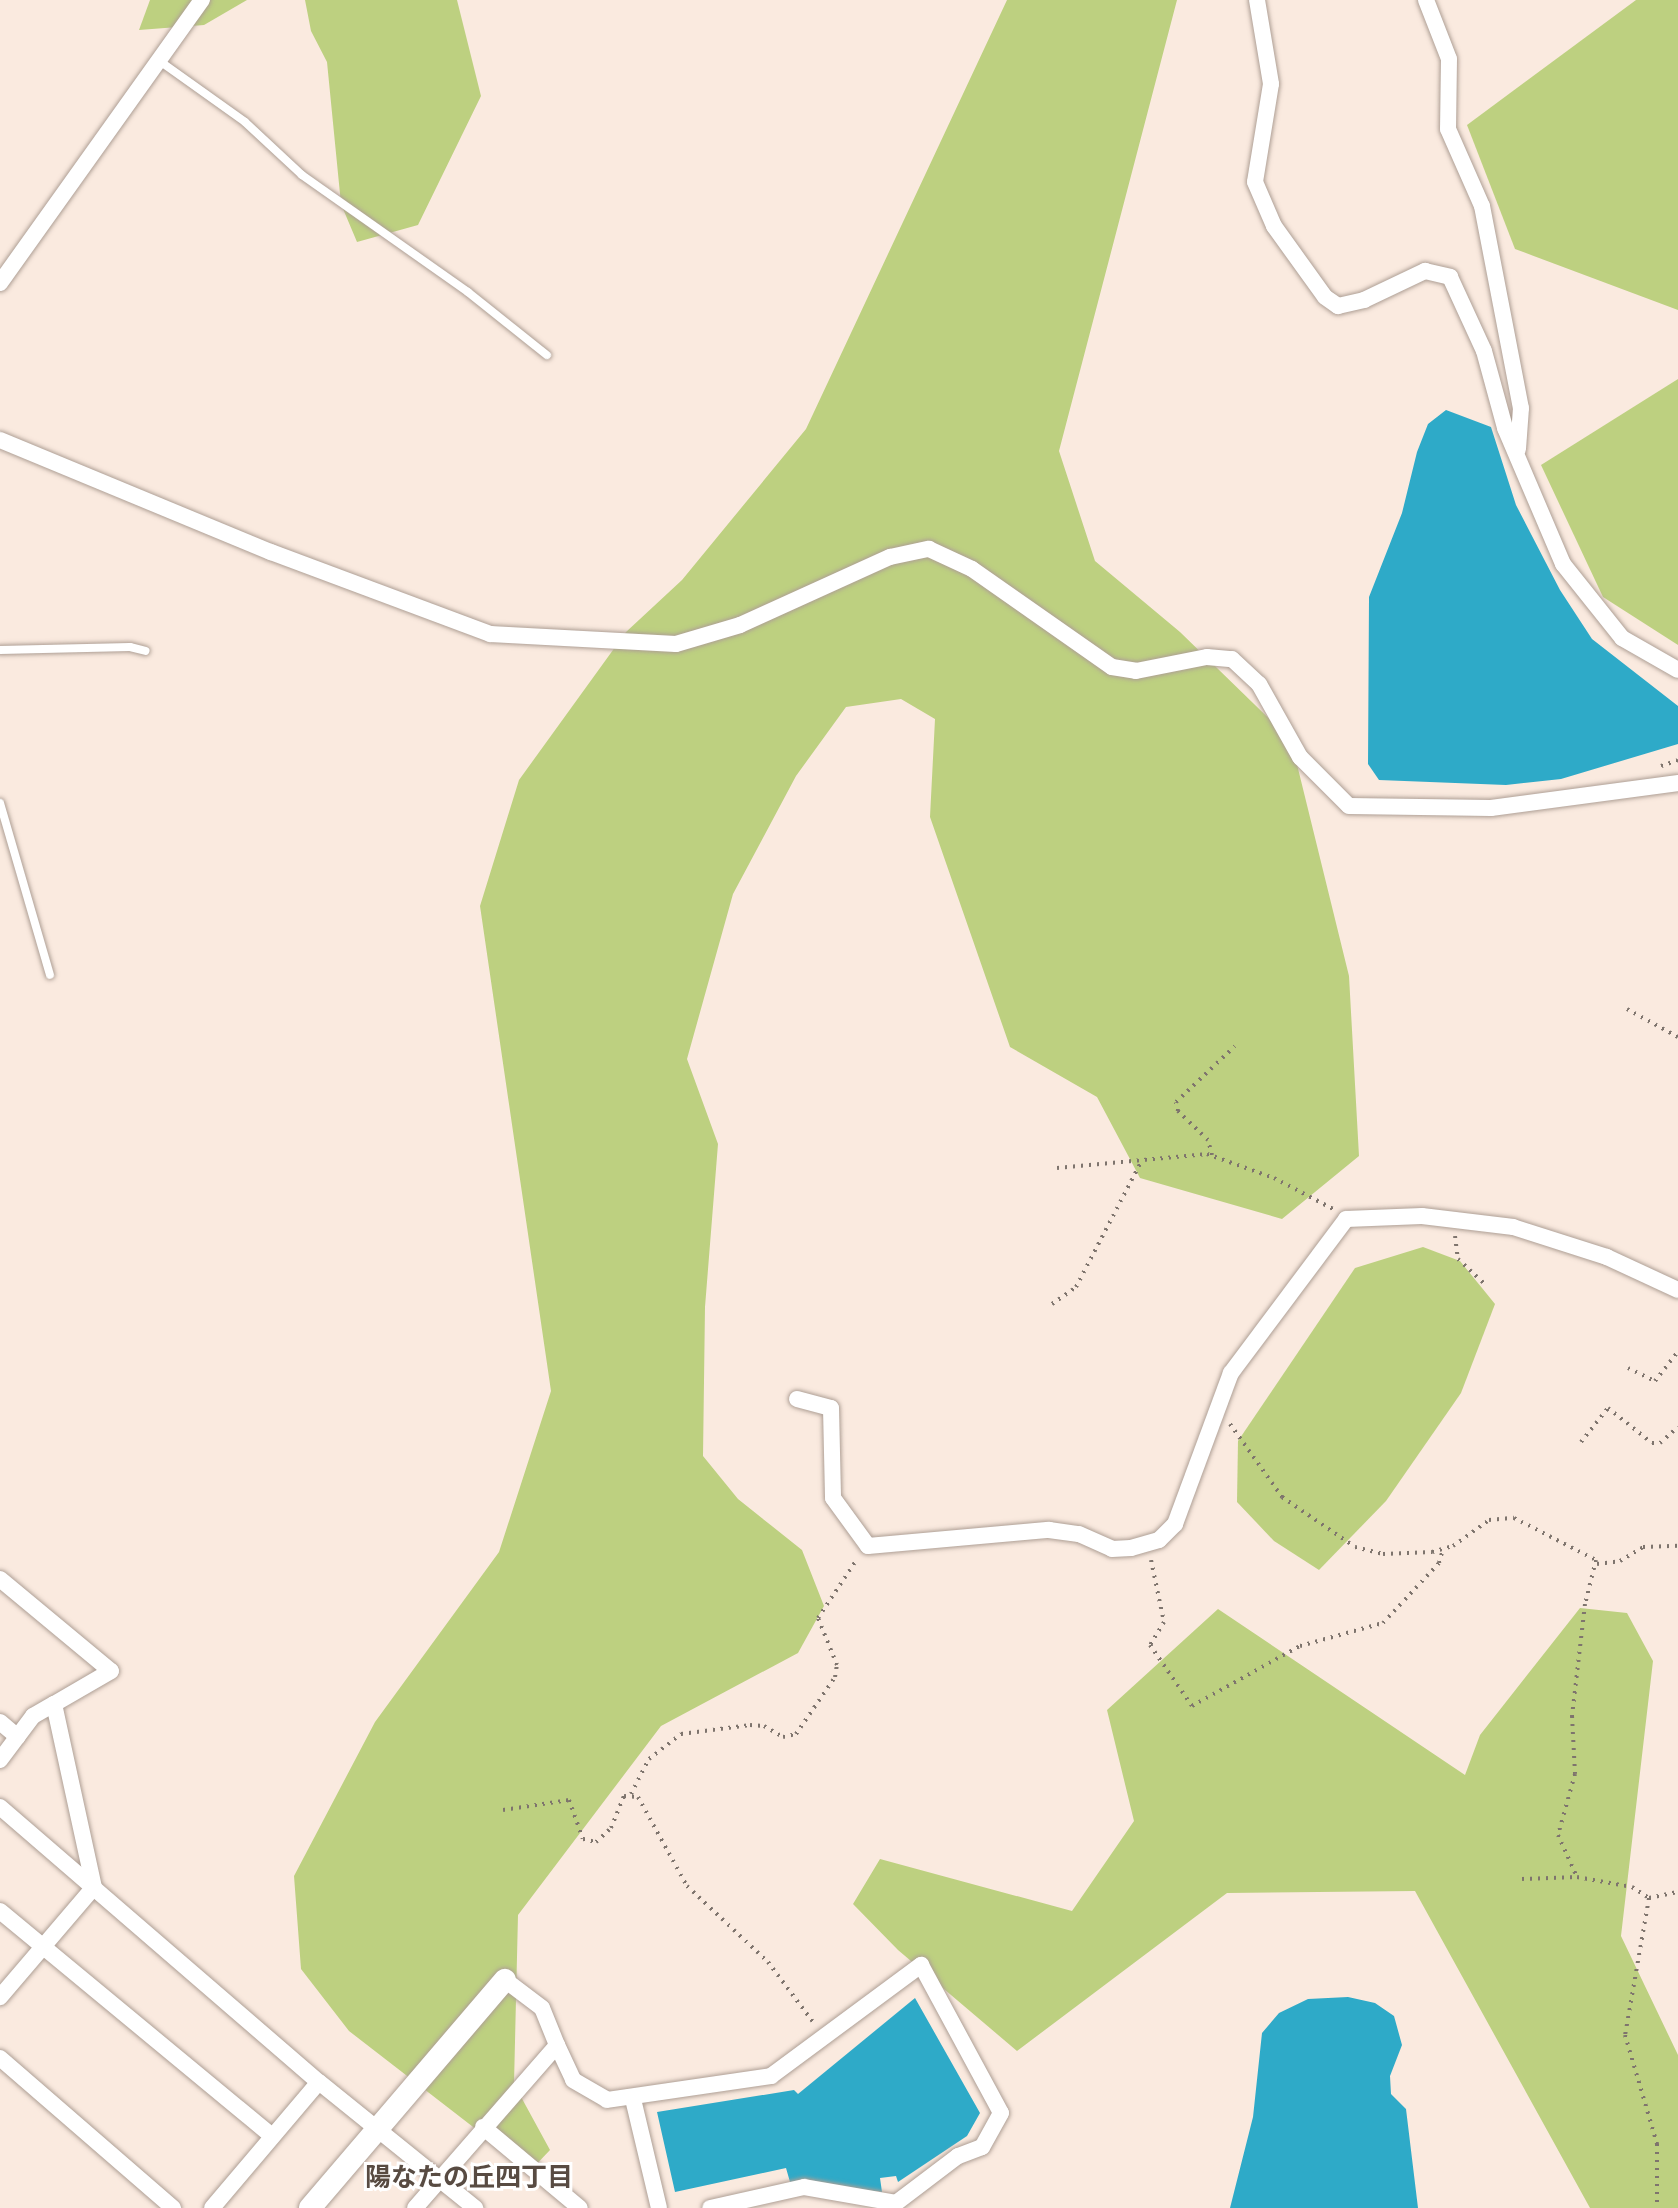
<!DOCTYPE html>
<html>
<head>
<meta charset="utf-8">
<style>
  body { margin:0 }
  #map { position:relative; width:1678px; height:2208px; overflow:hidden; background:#faeadf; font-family:"Alegreya Sans","Noto Sans JP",sans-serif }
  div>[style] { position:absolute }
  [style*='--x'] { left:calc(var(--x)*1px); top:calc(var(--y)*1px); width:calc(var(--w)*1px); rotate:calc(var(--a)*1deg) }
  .green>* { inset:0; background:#bdd080 }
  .water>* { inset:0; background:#2eaac8 }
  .path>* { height:4px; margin-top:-2px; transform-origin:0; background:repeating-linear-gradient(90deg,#7e746d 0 2px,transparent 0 8px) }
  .roads { filter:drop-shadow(0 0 2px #ae9f95) drop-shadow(0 0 2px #ae9f95) }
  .lane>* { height:8px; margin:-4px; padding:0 4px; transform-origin:4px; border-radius:4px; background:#fff }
  .street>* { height:16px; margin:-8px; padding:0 8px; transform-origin:8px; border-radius:8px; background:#fff }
  .secondary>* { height:22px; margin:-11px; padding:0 11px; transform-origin:11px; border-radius:11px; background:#fff }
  span { translate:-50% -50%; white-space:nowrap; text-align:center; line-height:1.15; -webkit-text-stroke:6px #fff; paint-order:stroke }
  .neighbourhood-label { font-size:26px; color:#584b42; font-weight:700 }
</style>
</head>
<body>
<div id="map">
  <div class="green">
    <i style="clip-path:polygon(150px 0,247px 0,204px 25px,139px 30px)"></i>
    <i style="clip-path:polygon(305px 0,457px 0,481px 96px,418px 225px,357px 242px,341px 204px,327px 62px,311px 31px)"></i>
    <i style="clip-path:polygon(1007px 0,1177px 0,1059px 451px,1095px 561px,1180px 632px,1291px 740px,1349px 976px,1359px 1156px,1282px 1219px,1140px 1178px,1097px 1097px,1010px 1047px,930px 817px,935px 719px,901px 699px,846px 707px,796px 776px,733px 894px,687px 1059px,718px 1144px,705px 1307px,703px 1456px,738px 1499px,802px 1550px,824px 1606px,798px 1653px,661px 1726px,518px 1915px,514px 2084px,550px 2150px,530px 2171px,349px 2031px,301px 1969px,294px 1876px,375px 1722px,499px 1552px,551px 1391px,480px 906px,519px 780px,626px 632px,682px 580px,806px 429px)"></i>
    <i style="clip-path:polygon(1636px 0,1678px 0,1678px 310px,1515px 249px,1467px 125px)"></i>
    <i style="clip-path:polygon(1678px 379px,1678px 645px,1603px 597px,1541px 465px)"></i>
    <i style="clip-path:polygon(1423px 1247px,1460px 1261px,1495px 1304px,1461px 1393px,1386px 1501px,1319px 1570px,1274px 1541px,1237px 1502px,1238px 1441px,1355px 1268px)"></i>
    <i style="clip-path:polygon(1580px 1608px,1627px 1613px,1653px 1661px,1621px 1936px,1678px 2055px,1678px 2208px,1590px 2208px,1415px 1891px,1227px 1893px,1017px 2051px,898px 1950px,853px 1904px,880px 1859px,1072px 1911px,1134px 1821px,1107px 1710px,1218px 1609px,1465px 1775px,1480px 1735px)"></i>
  </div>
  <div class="water">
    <i style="clip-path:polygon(1446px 410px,1491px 427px,1516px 505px,1560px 590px,1592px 639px,1678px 706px,1678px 744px,1561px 779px,1506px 785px,1379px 780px,1368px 764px,1369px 597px,1402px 513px,1417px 452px,1428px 424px)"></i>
    <i style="clip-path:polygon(1348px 1997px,1375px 2003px,1394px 2016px,1402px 2045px,1390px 2076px,1391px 2094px,1406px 2109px,1418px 2208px,1230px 2208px,1253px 2117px,1262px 2033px,1279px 2013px,1308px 1999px)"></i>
    <i style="clip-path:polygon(915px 1998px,980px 2113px,967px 2136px,898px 2182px,896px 2176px,880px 2178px,882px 2192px,790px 2182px,786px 2168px,675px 2192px,657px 2112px,794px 2090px,798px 2094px)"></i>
  </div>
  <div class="path">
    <i style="--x:1661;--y:766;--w:18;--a:-19"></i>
    <i style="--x:1627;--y:1009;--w:58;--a:28.8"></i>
    <i style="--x:1212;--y:1155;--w:16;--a:-105"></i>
    <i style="--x:1208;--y:1140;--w:42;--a:-136"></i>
    <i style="--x:1178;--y:1111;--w:9;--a:-103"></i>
    <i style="--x:1176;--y:1102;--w:81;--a:-43.5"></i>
    <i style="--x:1057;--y:1168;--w:151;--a:-5.3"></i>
    <i style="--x:1207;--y:1154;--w:71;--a:19.7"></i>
    <i style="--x:1274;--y:1178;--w:67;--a:27.7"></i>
    <i style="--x:1455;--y:1236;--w:23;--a:83"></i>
    <i style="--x:1458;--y:1259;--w:37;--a:43"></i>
    <i style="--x:1052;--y:1304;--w:29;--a:-35"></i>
    <i style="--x:1076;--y:1287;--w:141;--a:-62.5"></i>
    <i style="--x:1628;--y:1368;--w:30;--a:26"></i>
    <i style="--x:1655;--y:1381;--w:37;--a:-52"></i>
    <i style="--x:1230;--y:1424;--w:90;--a:54.5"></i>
    <i style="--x:1282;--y:1497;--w:88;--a:34.4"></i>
    <i style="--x:1355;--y:1547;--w:29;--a:14"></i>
    <i style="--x:1383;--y:1554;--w:49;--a:-2.3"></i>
    <i style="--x:1432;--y:1552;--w:22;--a:-16"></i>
    <i style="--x:1453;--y:1546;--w:44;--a:-35.8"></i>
    <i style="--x:1489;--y:1520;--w:25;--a:-5"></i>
    <i style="--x:1514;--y:1518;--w:92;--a:27.1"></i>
    <i style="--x:1596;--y:1560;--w:45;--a:104"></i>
    <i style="--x:1585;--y:1604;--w:113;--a:96.6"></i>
    <i style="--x:1572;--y:1716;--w:58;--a:87"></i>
    <i style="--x:1575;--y:1774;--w:63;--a:105.6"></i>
    <i style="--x:1558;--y:1835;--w:46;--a:65.7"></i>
    <i style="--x:1577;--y:1877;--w:56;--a:10.3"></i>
    <i style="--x:1632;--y:1887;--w:20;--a:33"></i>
    <i style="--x:1649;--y:1898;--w:139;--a:99.9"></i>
    <i style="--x:1625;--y:2035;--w:114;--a:73.6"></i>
    <i style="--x:1657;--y:2144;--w:64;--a:90"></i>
    <i style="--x:1581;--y:1442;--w:43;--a:-51.5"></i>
    <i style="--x:1608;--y:1408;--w:56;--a:38.5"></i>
    <i style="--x:1652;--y:1443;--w:8;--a:0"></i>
    <i style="--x:1660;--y:1443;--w:24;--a:-42"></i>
    <i style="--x:1151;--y:1560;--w:63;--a:78.2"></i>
    <i style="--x:1164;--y:1622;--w:27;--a:121"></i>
    <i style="--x:1150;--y:1645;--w:74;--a:55.5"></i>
    <i style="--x:1192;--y:1706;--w:124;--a:-29.1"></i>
    <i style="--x:1300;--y:1646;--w:86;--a:-15.5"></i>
    <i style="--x:1383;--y:1623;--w:82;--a:-47"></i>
    <i style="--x:1439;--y:1563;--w:15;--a:-74"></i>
    <i style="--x:1597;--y:1564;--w:23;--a:-7"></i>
    <i style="--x:1620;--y:1561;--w:27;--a:-31"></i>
    <i style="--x:1643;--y:1547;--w:35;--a:-2"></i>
    <i style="--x:631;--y:1794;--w:39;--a:-63"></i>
    <i style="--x:649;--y:1759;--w:41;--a:-38"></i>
    <i style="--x:681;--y:1734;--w:70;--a:-7.4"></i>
    <i style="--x:750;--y:1725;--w:14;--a:4"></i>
    <i style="--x:764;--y:1726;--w:22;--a:30"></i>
    <i style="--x:783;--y:1737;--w:13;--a:-13"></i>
    <i style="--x:796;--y:1734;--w:69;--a:-55.6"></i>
    <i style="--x:835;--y:1677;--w:12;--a:-81"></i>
    <i style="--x:837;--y:1665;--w:51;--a:-112"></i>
    <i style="--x:818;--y:1618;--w:71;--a:-56.5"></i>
    <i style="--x:503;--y:1810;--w:67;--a:-8.6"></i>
    <i style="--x:569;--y:1800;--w:41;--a:70.3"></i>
    <i style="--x:583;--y:1839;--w:13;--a:13"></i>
    <i style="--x:596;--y:1842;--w:21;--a:-43"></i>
    <i style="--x:611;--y:1828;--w:35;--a:-68"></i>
    <i style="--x:624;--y:1796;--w:14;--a:4"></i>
    <i style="--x:638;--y:1797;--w:102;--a:61.2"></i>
    <i style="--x:687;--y:1886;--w:111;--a:43.2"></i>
    <i style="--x:768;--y:1962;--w:75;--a:53.1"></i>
    <i style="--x:1522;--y:1879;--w:55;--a:-2.1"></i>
    <i style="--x:1649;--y:1898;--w:30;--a:-12"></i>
  </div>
  <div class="roads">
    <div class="lane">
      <i style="--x:161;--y:62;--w:103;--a:35.5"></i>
      <i style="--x:245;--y:122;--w:78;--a:42.9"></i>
      <i style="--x:302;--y:175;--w:203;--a:35.2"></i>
      <i style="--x:468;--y:292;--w:101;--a:38.6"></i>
      <i style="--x:0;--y:650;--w:130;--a:-1.3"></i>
      <i style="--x:130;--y:647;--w:16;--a:14"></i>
      <i style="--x:0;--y:803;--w:179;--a:73.8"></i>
    </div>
    <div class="street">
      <i style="--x:1257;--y:0;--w:85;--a:80.5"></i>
      <i style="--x:1271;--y:84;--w:99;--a:99.3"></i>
      <i style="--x:1255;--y:182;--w:48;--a:66.6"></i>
      <i style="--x:1274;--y:226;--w:87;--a:54.3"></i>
      <i style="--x:1325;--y:297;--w:16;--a:35"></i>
      <i style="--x:1338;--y:306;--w:27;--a:-13"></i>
      <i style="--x:1364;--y:300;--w:68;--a:-25.4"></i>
      <i style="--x:1425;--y:271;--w:26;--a:13"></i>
      <i style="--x:1450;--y:277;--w:81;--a:65.3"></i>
      <i style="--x:1484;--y:351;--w:80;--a:74.7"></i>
      <i style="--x:1505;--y:428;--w:148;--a:66.9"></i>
      <i style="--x:1563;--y:564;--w:95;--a:51.4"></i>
      <i style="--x:1622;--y:638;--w:64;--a:29.7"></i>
      <i style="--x:1426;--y:0;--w:63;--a:68.7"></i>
      <i style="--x:1449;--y:59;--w:70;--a:90.8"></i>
      <i style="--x:1448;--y:129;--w:84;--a:66.2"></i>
      <i style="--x:1482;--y:206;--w:206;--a:79.1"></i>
      <i style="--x:1521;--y:408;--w:41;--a:94.2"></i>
      <i style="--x:0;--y:283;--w:348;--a:-54.5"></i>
      <i style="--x:0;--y:440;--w:293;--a:22.5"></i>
      <i style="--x:271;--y:552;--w:234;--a:20.5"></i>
      <i style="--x:490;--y:634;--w:186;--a:3.1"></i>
      <i style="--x:676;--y:644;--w:67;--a:-16.5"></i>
      <i style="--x:740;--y:625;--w:165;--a:-24.4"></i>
      <i style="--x:890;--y:557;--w:40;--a:-12"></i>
      <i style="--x:929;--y:549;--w:47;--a:24.9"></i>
      <i style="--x:972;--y:569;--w:171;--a:35"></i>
      <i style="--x:1112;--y:667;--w:24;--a:9"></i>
      <i style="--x:1136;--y:671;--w:72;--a:-11.2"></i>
      <i style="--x:1207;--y:657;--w:25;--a:5"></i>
      <i style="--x:1232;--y:659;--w:37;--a:43"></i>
      <i style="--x:1259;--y:684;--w:84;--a:60.7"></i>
      <i style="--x:1300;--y:757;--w:69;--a:45"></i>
      <i style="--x:1349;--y:806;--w:142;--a:0.8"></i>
      <i style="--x:1491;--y:808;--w:189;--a:-7.6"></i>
      <i style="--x:797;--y:1399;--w:35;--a:15"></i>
      <i style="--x:831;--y:1408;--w:90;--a:88.7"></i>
      <i style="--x:833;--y:1498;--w:59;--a:53.9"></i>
      <i style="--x:868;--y:1546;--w:182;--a:-5.1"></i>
      <i style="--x:1049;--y:1530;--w:30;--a:8"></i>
      <i style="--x:1079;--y:1534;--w:36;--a:24"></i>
      <i style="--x:1112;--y:1549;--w:19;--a:-3"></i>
      <i style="--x:1131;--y:1548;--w:29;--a:-16"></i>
      <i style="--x:1159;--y:1540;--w:23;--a:-45"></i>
      <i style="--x:1175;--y:1524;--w:161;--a:-69.7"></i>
      <i style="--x:1231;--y:1373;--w:192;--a:-53.2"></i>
      <i style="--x:1346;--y:1219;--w:76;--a:-2.3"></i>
      <i style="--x:1422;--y:1216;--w:92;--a:6.9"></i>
      <i style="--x:1513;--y:1227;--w:99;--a:17.7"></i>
      <i style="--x:1607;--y:1257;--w:78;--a:24.9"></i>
      <i style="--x:0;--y:1579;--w:144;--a:39.7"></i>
      <i style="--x:111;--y:1671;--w:66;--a:149.9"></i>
      <i style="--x:54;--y:1704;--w:187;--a:77.7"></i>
      <i style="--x:94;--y:1887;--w:145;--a:130.5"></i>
      <i style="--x:0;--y:1722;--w:23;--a:40"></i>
      <i style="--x:0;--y:1760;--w:55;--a:-53.1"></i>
      <i style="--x:33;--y:1716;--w:24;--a:-30"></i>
      <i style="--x:0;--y:1807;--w:421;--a:40.8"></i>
      <i style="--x:319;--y:2082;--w:201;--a:38.9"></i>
      <i style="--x:0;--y:1911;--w:353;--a:39.6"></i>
      <i style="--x:505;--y:1980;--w:46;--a:37.1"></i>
      <i style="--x:542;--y:2008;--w:40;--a:68"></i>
      <i style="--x:0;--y:2058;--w:229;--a:40.9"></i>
      <i style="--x:633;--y:2099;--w:112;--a:76.6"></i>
      <i style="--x:483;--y:2127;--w:126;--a:39.9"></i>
      <i style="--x:212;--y:2208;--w:165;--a:-49.7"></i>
      <i style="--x:415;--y:2208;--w:216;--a:-48.9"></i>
      <i style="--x:557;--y:2045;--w:38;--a:65"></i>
      <i style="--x:573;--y:2080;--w:39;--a:30"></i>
      <i style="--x:607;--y:2100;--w:166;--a:-8.3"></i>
      <i style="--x:771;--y:2076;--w:187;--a:-36.5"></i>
      <i style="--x:921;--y:1965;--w:168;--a:61.6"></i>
      <i style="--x:1001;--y:2113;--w:39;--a:119"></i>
      <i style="--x:982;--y:2147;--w:26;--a:159"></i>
      <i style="--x:958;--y:2156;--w:78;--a:142.8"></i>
      <i style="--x:896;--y:2203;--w:93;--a:-170.1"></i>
      <i style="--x:804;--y:2187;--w:96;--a:167.4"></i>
    </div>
    <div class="secondary">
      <i style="--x:310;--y:2208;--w:300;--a:-49.5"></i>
    </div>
  </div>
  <div class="neighbourhood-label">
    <span style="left:469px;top:2179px">陽なたの丘四丁目</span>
  </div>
</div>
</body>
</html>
